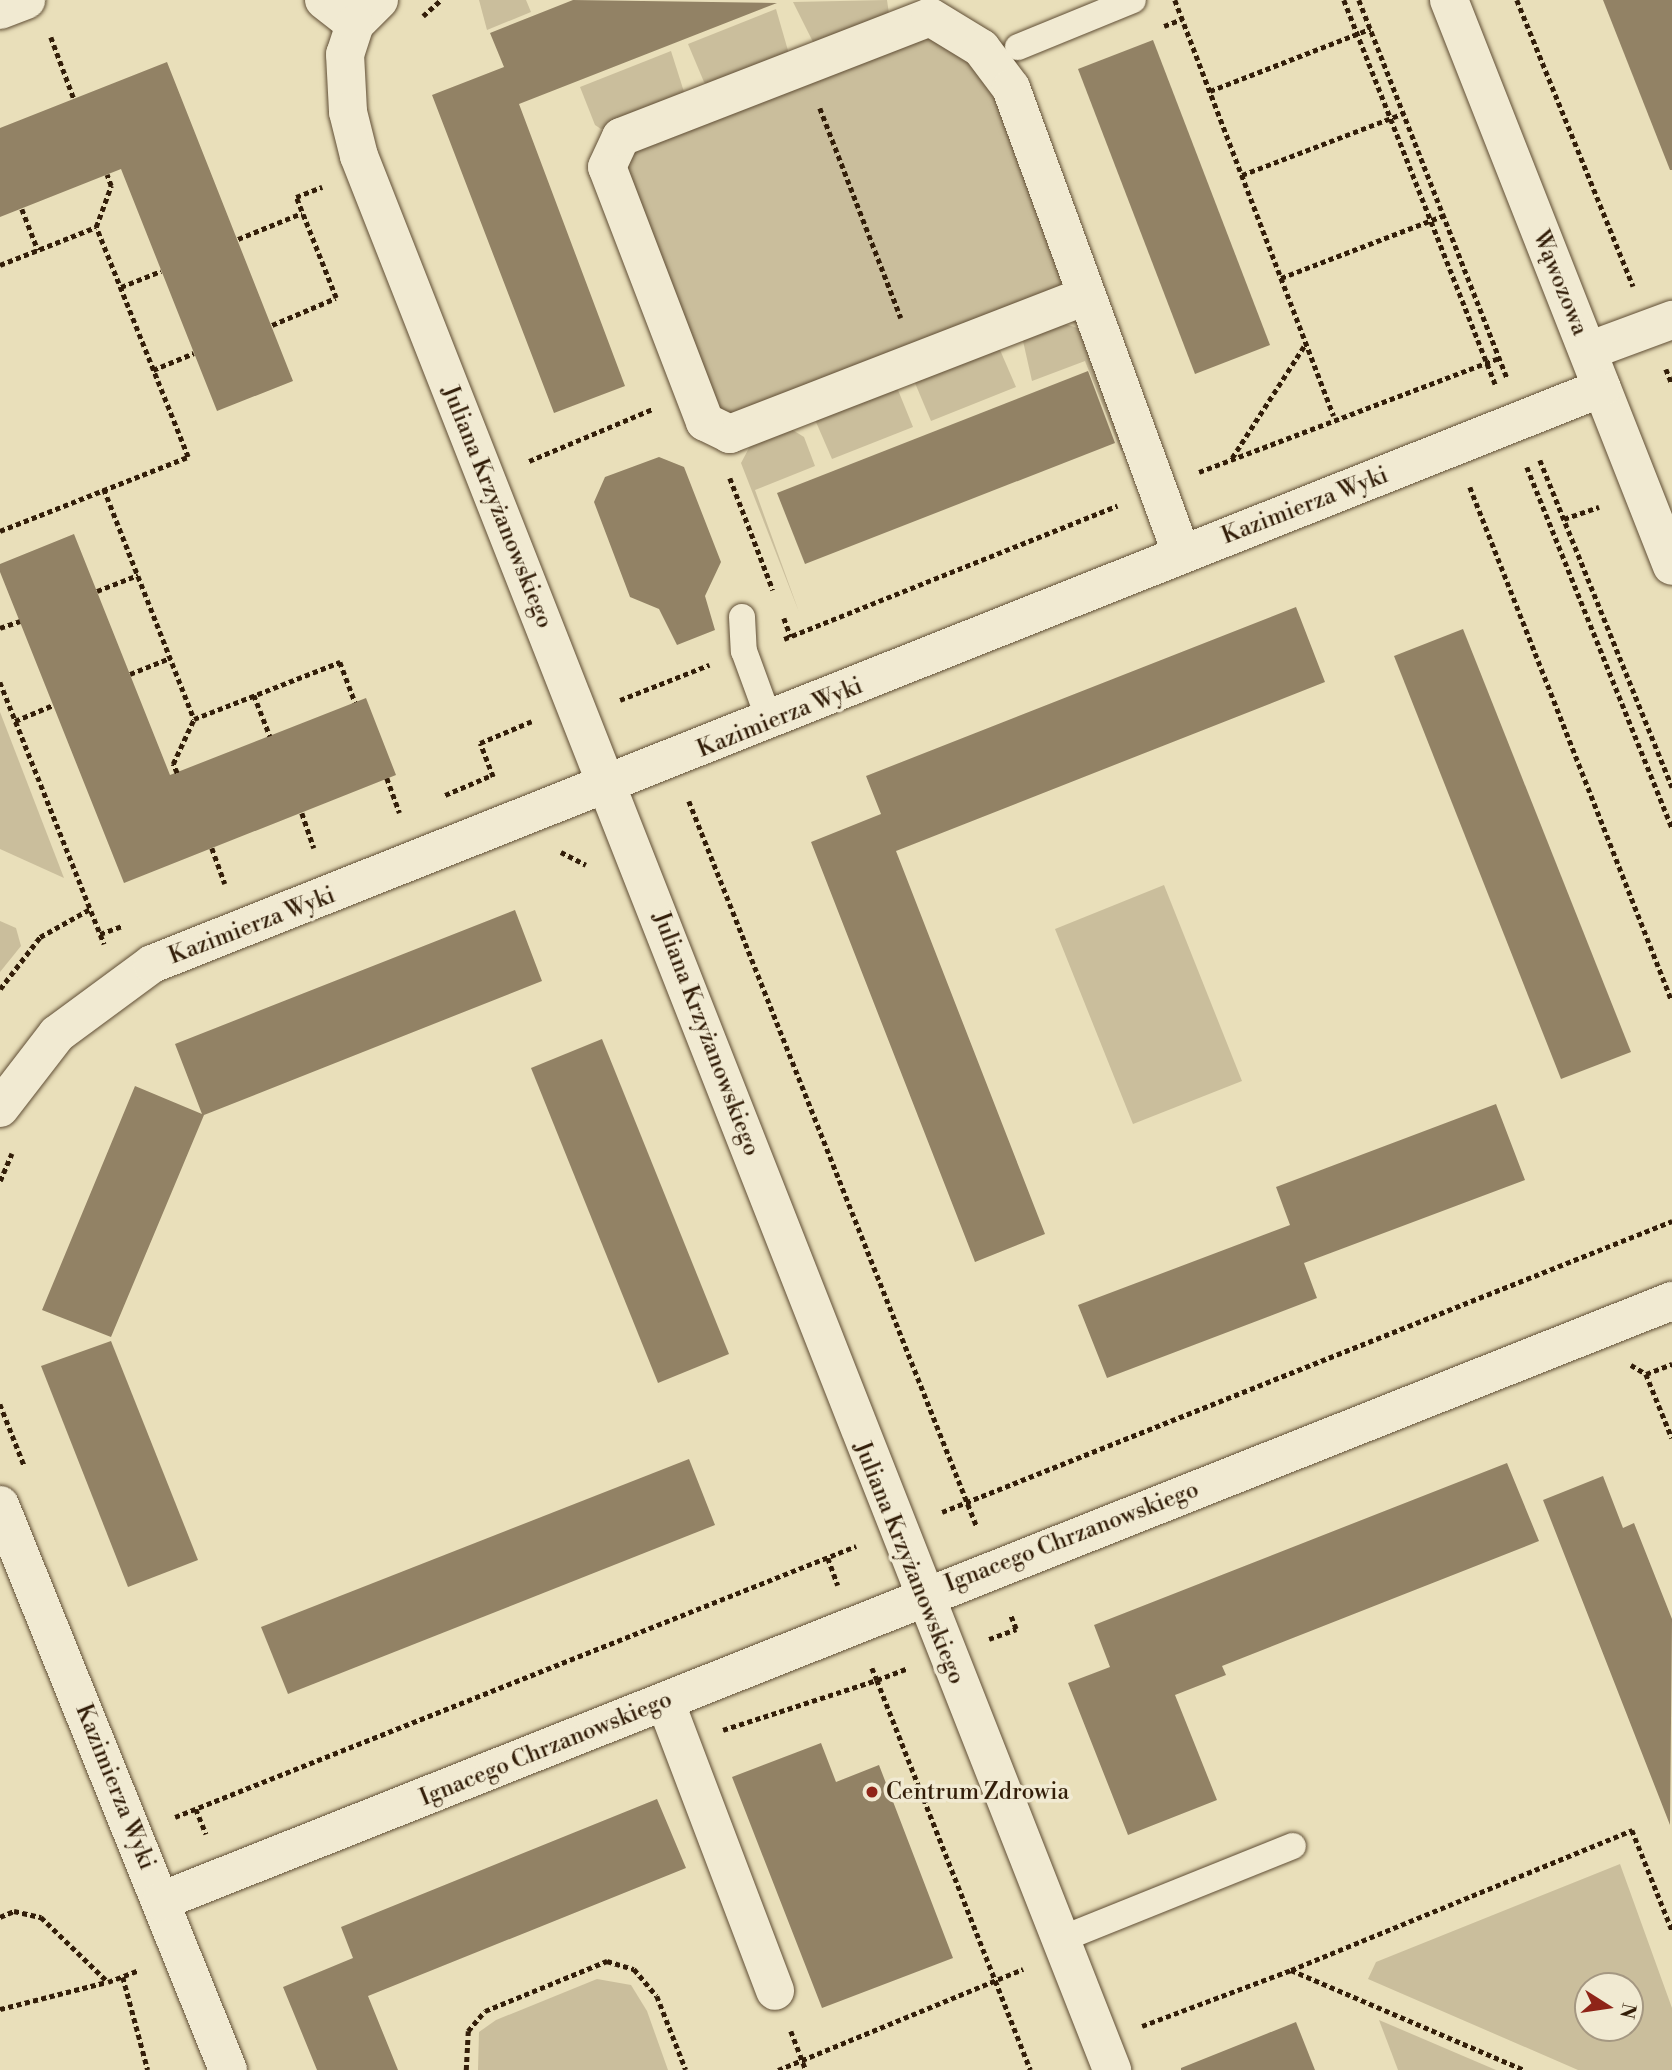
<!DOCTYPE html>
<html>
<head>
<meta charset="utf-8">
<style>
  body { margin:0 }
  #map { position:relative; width:1672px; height:2070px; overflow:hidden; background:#e9dfba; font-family:"Libre Bodoni",serif }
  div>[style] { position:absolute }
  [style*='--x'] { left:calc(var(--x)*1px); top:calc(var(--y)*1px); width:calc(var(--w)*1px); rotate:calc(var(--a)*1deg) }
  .green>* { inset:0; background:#cabe9c }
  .building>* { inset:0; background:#928265 }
  .path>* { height:4.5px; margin-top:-2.25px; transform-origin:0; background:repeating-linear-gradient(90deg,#331e09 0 5px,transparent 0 8.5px) }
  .roads { filter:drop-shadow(0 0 2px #604e35) drop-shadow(0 0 2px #604e35) }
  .service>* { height:26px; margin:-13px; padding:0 13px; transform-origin:13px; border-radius:13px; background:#f1ead2 }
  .minor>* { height:38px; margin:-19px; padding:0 19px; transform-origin:19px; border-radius:19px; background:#f1ead2 }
  .dots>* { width:19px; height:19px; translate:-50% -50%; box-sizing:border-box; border:4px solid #f1ead2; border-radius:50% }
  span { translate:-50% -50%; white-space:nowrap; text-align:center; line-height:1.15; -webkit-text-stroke:7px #f1ead2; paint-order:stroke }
  .street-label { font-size:23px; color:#331e09 }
  .poi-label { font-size:23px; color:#331e09 }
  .left { translate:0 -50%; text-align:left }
  .north { position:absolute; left:1574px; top:1972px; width:70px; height:70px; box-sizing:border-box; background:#f1ead2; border:2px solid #a59882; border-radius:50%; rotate:102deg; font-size:19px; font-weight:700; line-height:28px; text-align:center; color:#331e09 }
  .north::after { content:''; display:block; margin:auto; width:24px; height:32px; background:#8f2418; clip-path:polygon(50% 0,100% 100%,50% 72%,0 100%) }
</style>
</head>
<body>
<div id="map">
  <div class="green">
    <i style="clip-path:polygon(479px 0,526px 0,531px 12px,487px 30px)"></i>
    <i style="clip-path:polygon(887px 0,889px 14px,814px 44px,793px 2px)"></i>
    <i style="clip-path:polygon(776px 9px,789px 54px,709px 86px,704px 82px,688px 44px)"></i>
    <i style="clip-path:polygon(931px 34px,990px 78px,1068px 288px,735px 418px,721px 411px,627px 167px,636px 149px)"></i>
    <i style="clip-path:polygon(671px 51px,685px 95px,601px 129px,595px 125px,580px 87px)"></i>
    <i style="clip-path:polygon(1051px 319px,1095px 334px,1138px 444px,1121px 451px,1085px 361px,1032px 381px,1023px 341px,1034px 325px)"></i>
    <i style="clip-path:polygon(986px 344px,1000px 350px,1016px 387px,931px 421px,915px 383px,923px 368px)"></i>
    <i style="clip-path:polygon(885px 383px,898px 390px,913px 427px,832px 459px,816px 422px,823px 407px)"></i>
    <i style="clip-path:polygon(791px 429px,804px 437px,815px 466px,755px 490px,799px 612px,741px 463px,757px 433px)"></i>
    <i style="clip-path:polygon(0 712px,64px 878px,0 849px)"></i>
    <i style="clip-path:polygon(1164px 885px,1242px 1081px,1133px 1124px,1055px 929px)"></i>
    <i style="clip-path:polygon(0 921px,16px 928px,21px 946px,0 972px)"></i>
    <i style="clip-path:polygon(evenodd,1620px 1864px,1672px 2008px,1672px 2070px,1578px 2070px,1368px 1979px,1376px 1962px,1620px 1864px,1630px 1986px,1630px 2028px,1588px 2028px,1588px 1986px,1630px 1986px)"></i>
    <i style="clip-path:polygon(597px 1979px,631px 1985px,647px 2011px,668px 2070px,478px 2070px,479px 2032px,496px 2020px)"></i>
    <i style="clip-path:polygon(1379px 2020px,1496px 2070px,1398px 2070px)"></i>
  </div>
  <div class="building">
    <i style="clip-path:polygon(573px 0,777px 3px,519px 104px,625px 386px,554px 413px,432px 95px,504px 67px,490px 33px)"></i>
    <i style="clip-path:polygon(1603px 0,1672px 0,1672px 170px,1670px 170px)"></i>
    <i style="clip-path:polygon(1153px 40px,1270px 345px,1195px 374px,1078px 69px)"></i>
    <i style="clip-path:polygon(167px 62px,293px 381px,217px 411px,121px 169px,0 217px,0 128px)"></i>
    <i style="clip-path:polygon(1088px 371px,1115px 443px,805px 564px,777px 493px)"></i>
    <i style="clip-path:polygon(659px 457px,684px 467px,721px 562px,705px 596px,715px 630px,677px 645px,659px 609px,630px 597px,594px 502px,605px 477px)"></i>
    <i style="clip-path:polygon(74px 534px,170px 775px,366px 698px,396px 775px,124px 883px,0 572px,0 564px)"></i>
    <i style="clip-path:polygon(1296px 607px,1325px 682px,896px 851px,1045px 1234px,975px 1262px,811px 842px,881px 814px,866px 776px)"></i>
    <i style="clip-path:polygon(1463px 629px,1631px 1052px,1561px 1079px,1394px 656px)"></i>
    <i style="clip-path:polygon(515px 910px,542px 981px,204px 1115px,111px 1337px,42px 1310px,135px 1086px,202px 1114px,175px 1044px)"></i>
    <i style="clip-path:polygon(602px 1039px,729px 1354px,658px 1383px,531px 1068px)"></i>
    <i style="clip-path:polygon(1496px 1104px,1525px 1180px,1304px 1263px,1317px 1298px,1107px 1378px,1078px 1305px,1290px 1225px,1276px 1187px)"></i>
    <i style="clip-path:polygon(111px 1341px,198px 1560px,128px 1587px,41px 1366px)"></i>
    <i style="clip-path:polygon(689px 1459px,715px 1525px,288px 1694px,261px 1627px)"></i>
    <i style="clip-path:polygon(1507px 1463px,1539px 1541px,1222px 1666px,1226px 1675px,1175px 1695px,1217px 1800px,1128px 1835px,1068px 1683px,1110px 1667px,1094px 1625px)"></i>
    <i style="clip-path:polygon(1603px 1476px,1623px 1528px,1634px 1523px,1672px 1619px,1670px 1825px,1543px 1500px)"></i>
    <i style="clip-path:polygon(821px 1743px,836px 1782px,879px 1765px,953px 1958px,822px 2008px,732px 1777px)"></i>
    <i style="clip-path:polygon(657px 1799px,686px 1868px,368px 1996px,398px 2070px,317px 2070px,283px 1987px,353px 1958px,341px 1927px)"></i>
    <i style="clip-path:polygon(1296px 2022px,1315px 2070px,1181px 2070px,1181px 2068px)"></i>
  </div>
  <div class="path">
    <i style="--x:1175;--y:0;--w:445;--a:69.1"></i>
    <i style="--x:1344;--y:0;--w:413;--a:68.5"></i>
    <i style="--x:1359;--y:0;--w:405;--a:68.6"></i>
    <i style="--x:1517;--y:0;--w:309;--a:67.9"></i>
    <i style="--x:423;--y:16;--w:24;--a:-42"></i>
    <i style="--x:1164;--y:26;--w:19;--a:-21"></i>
    <i style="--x:51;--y:37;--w:66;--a:69.6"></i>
    <i style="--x:1210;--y:91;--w:172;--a:-21.2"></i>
    <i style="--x:820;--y:108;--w:225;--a:68.9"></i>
    <i style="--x:1242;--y:175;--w:173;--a:-20.9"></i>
    <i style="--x:22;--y:209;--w:44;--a:68.7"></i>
    <i style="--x:238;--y:239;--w:69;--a:-22.1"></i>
    <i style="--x:0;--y:265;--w:103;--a:-21.6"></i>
    <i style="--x:1281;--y:278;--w:176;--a:-21"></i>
    <i style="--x:121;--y:287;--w:43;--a:-21.8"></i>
    <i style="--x:272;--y:325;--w:69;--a:-22.9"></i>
    <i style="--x:336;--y:298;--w:109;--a:-111.6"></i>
    <i style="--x:296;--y:197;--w:28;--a:-21"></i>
    <i style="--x:1666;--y:369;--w:16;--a:68"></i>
    <i style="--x:153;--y:370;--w:44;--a:-22.5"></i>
    <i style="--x:1232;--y:458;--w:137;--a:-57.2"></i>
    <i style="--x:1540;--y:460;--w:353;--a:68"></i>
    <i style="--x:529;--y:461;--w:134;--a:-22.8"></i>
    <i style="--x:1527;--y:467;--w:388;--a:68.1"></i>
    <i style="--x:1199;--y:472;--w:321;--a:-20.8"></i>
    <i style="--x:730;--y:478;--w:120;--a:69"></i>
    <i style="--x:1470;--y:487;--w:552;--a:68.55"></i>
    <i style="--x:104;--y:489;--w:247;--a:68.6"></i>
    <i style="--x:194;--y:719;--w:157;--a:-21.3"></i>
    <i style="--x:340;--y:662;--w:43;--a:69.4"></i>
    <i style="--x:1564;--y:519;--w:37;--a:-19"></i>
    <i style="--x:0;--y:531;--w:202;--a:-21.5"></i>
    <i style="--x:188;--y:457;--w:248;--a:-111.8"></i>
    <i style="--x:96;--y:227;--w:44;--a:-69.9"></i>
    <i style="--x:111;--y:186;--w:12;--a:-110"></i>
    <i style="--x:97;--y:591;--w:44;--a:-21.3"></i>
    <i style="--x:784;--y:618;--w:20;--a:70"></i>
    <i style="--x:0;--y:628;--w:21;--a:-19"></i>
    <i style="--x:784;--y:639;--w:359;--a:-21.8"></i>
    <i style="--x:130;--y:674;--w:43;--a:-21.8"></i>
    <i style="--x:0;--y:682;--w:282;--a:68.3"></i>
    <i style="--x:254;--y:695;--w:44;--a:68.7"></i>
    <i style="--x:620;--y:700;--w:96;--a:-21.5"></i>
    <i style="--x:15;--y:721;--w:41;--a:-22.8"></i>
    <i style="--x:177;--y:773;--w:10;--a:-114"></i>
    <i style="--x:173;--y:764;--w:50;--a:-65"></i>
    <i style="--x:493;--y:777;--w:36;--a:-111"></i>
    <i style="--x:480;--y:743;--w:56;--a:-22.9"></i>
    <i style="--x:387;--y:778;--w:37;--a:70"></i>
    <i style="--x:445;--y:795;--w:51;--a:-23.1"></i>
    <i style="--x:689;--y:801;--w:781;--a:68.36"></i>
    <i style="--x:302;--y:813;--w:37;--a:71"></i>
    <i style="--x:212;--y:848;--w:38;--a:70"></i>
    <i style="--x:561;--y:852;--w:28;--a:27"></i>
    <i style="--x:100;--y:934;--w:23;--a:-20"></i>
    <i style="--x:0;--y:989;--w:66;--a:-52.4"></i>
    <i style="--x:40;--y:937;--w:57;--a:-29.2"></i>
    <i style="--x:0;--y:1181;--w:30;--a:-67"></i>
    <i style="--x:1631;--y:1365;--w:17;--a:31"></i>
    <i style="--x:1646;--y:1374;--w:28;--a:-21"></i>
    <i style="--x:1646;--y:1374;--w:69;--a:67.9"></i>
    <i style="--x:0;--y:1404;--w:66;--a:68.5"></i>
    <i style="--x:942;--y:1512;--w:786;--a:-21.73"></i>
    <i style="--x:828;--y:1558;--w:29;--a:70"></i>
    <i style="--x:989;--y:1639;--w:29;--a:-20"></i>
    <i style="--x:1016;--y:1629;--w:16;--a:-112"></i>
    <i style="--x:872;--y:1668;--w:13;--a:67"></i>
    <i style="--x:877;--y:1680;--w:31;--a:-21"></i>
    <i style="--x:723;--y:1730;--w:162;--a:-18"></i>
    <i style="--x:877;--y:1680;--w:419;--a:68.5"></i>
    <i style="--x:196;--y:1809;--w:27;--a:68"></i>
    <i style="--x:175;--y:1817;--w:733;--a:-21.7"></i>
    <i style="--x:0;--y:1917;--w:15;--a:-23"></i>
    <i style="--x:14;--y:1911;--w:28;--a:13"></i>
    <i style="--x:41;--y:1917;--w:93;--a:44.1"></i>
    <i style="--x:108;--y:1982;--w:33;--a:-21"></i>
    <i style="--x:1291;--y:1970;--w:369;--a:-22.3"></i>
    <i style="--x:1632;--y:1830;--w:108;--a:68.2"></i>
    <i style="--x:123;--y:1977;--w:96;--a:75"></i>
    <i style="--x:0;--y:2009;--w:110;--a:-14.2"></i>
    <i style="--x:1142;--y:2026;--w:159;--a:-20.6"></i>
    <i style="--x:1291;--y:1970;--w:254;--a:23.2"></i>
    <i style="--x:791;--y:2031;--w:42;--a:69"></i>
    <i style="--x:466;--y:2070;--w:39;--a:-87"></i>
    <i style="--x:468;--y:2031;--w:26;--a:-50"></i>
    <i style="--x:485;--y:2011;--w:132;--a:-22.3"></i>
    <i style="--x:607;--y:1961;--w:28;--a:17"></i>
    <i style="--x:634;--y:1969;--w:35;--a:50"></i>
    <i style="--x:657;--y:1996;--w:79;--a:68.6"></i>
    <i style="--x:778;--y:2070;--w:265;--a:-22.4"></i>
  </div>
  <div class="roads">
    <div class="service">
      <i style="--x:1018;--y:47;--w:124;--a:-22.2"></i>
      <i style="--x:742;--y:617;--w:34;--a:87"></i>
      <i style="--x:744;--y:651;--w:76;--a:69.9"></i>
      <i style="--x:1059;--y:1940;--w:252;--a:-21.9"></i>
    </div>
    <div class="minor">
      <i style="--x:324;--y:0;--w:39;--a:38"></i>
      <i style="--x:379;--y:0;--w:34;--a:135"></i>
      <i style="--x:355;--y:24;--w:32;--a:108"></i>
      <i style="--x:345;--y:54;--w:58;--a:87"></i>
      <i style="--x:348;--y:112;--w:45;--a:76"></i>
      <i style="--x:359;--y:156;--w:2057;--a:68.52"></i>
      <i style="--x:1449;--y:0;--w:608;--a:68.5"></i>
      <i style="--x:0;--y:10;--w:28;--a:-21"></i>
      <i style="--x:1083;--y:297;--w:379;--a:158.8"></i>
      <i style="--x:730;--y:434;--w:28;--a:-154"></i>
      <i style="--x:705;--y:422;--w:273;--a:-111"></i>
      <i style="--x:607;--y:167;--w:33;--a:-65"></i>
      <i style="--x:621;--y:137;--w:331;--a:-21.2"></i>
      <i style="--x:930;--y:17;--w:60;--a:31.3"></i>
      <i style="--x:981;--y:48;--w:50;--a:53.1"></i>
      <i style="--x:1011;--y:88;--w:495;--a:69.9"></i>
      <i style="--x:1588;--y:351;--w:90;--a:-20.3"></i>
      <i style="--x:0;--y:1108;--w:93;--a:-52.4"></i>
      <i style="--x:57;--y:1034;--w:118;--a:-36.4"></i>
      <i style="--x:152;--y:964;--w:1560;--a:-21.67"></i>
      <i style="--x:0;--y:1505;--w:609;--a:68.02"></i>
      <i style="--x:665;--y:1701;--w:310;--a:69.2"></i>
      <i style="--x:161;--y:1901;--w:1626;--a:-21.66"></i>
    </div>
  </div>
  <div class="dots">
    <i style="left:872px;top:1792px;background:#8f2418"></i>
  </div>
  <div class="street-label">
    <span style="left:1560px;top:283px;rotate:68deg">Wąwozowa</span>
    <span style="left:1305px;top:506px;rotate:-21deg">Kazimierza Wyki</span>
    <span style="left:497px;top:507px;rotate:68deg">Juliana Krzyżanowskiego</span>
    <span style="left:780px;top:718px;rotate:-22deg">Kazimierza Wyki</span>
    <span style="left:252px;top:926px;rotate:-21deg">Kazimierza Wyki</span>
    <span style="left:706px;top:1034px;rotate:69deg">Juliana Krzyżanowskiego</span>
    <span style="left:1072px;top:1537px;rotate:-21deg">Ignacego Chrzanowskiego</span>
    <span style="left:909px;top:1563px;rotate:68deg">Juliana Krzyżanowskiego</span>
    <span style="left:546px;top:1749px;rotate:-22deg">Ignacego Chrzanowskiego</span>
    <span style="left:115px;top:1787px;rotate:68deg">Kazimierza Wyki</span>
  </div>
  <div class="poi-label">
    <span class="left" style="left:886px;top:1792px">Centrum Zdrowia</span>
  </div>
  <div class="north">N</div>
</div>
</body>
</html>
